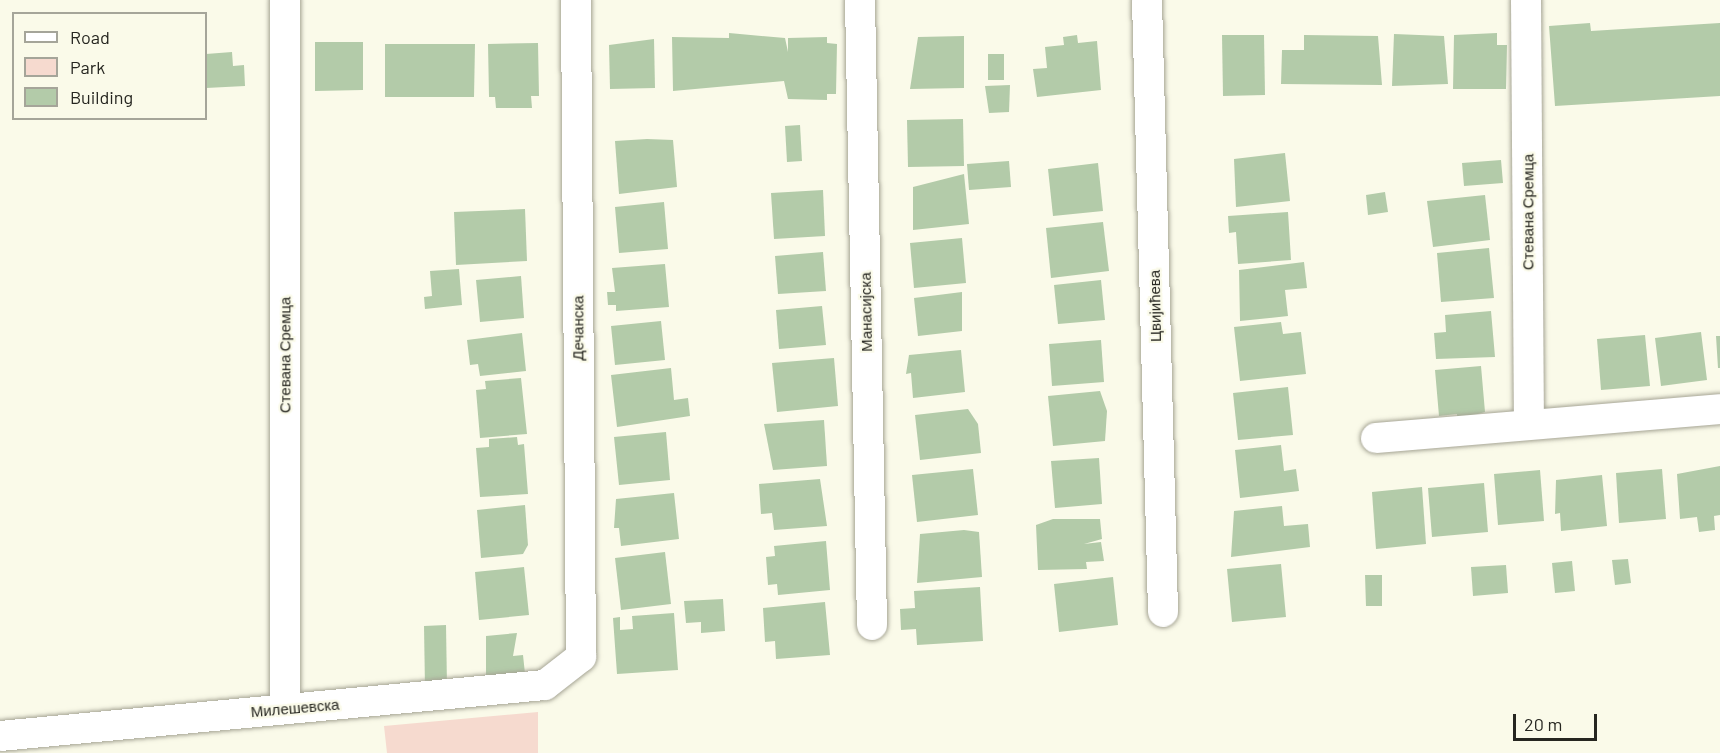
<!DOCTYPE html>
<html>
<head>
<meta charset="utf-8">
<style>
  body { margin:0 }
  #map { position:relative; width:1720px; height:753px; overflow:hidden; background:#fafae9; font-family:Barlow,sans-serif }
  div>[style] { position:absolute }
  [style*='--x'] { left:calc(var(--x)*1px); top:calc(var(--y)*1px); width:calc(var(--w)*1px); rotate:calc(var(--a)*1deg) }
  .green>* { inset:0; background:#f6dacf }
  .building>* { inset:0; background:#b3cba9 }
  .roads { filter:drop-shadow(0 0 2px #a6a595) drop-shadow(0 0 2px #a6a595) }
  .minor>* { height:30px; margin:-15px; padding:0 15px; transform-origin:15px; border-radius:15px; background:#fff }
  span { translate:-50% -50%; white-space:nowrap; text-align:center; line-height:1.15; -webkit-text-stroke:4.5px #fafae9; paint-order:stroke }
  .street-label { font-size:15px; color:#262620 }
  .legend { position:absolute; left:12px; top:12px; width:195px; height:108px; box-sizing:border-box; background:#fafae9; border:2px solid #a5a599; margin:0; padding:8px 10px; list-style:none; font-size:18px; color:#262620 }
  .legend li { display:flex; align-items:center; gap:12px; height:30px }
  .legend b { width:30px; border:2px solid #a5a599 }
  .scale { position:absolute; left:1513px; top:714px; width:84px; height:27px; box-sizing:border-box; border:3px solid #262620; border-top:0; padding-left:8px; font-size:18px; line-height:21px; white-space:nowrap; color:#262620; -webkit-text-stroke:4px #fafae9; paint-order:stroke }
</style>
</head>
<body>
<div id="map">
  <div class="green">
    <i style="clip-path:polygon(538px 712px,538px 753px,387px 753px,384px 726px)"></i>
  </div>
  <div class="building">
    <i style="clip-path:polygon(1590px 23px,1591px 31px,1720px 23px,1720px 96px,1555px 106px,1549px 26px)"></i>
    <i style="clip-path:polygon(729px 33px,785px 38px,788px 52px,788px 38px,827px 37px,827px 43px,837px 44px,836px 94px,827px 94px,827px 100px,788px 99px,784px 81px,673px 91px,672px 37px,729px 38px)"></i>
    <i style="clip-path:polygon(1497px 33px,1497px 45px,1507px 45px,1506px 89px,1453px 89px,1454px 35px)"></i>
    <i style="clip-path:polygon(1394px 34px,1444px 36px,1448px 84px,1392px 86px)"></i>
    <i style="clip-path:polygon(1077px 35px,1078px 43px,1097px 41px,1101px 90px,1037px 97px,1033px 69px,1047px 68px,1045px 47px,1064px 45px,1063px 37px)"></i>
    <i style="clip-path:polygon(1222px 35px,1264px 35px,1265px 95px,1223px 96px)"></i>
    <i style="clip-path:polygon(1304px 35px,1378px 36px,1382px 85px,1281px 84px,1282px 50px,1304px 50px)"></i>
    <i style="clip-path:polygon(964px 36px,964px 88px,910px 89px,918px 37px)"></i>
    <i style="clip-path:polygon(654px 39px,655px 88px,610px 89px,609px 45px)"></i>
    <i style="clip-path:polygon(315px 42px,363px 42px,363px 90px,315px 91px)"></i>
    <i style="clip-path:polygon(538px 43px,539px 96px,531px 96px,532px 108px,496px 108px,495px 97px,489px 97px,488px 44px)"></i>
    <i style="clip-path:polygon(385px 44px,475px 44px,474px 97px,385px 97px)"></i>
    <i style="clip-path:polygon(232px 52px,233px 66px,244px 65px,245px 86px,206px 88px,206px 54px)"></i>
    <i style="clip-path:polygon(988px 54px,1004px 54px,1004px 80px,988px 80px)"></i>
    <i style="clip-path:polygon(1010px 85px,1009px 112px,989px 113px,985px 86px)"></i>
    <i style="clip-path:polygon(963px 119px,964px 166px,908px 167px,907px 120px)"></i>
    <i style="clip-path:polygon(800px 125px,802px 161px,787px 162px,785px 126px)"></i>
    <i style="clip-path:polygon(647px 139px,673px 140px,677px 187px,619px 194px,615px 141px)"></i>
    <i style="clip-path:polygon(1285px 153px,1290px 201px,1236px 207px,1234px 159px)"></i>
    <i style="clip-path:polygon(1501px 160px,1503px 183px,1464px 186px,1462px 163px)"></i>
    <i style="clip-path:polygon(1009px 161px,1011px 187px,969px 190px,967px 164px)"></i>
    <i style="clip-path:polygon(1098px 163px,1103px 211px,1053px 216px,1048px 169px)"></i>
    <i style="clip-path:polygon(964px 174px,969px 224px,913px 230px,913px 187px)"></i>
    <i style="clip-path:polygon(823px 190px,825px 236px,774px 239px,771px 193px)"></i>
    <i style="clip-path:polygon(1385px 192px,1388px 212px,1368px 215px,1366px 195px)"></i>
    <i style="clip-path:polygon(1485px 195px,1490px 240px,1433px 247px,1427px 201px)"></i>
    <i style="clip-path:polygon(664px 202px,668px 249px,619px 253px,615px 207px)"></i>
    <i style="clip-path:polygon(525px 209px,527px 261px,456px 265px,454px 212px)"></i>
    <i style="clip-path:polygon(1288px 212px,1291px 260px,1238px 264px,1236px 232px,1229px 233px,1228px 216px)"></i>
    <i style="clip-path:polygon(1103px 222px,1109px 271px,1051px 278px,1046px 228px)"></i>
    <i style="clip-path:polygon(962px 238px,966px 283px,914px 288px,910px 243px)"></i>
    <i style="clip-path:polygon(1489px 248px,1494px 298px,1441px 302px,1437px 253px)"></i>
    <i style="clip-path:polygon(823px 252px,826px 291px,778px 294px,775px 256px)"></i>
    <i style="clip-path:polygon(1304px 262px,1307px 288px,1285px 290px,1288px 316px,1240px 321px,1239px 270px)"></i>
    <i style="clip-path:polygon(665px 264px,669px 307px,616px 311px,616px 305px,608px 305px,607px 292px,615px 292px,612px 268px)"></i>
    <i style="clip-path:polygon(459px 269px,462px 305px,425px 309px,424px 297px,432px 296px,430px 271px)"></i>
    <i style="clip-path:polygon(521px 276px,524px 318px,480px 322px,476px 280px)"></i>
    <i style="clip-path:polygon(1101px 280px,1105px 320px,1058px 324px,1054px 285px)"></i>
    <i style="clip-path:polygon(962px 292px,962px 331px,918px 336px,914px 298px)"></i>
    <i style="clip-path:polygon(822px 306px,826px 345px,779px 349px,776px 310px)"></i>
    <i style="clip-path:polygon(1491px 311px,1495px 357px,1436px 359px,1434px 333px,1446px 332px,1445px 315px)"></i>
    <i style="clip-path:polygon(661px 321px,665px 360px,615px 365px,611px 326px)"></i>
    <i style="clip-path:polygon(1281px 322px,1283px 334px,1301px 332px,1306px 374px,1240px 381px,1234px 327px)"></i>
    <i style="clip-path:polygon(1701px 332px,1707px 380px,1661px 386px,1655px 338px)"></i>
    <i style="clip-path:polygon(522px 333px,526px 371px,480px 376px,478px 364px,470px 365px,467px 340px)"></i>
    <i style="clip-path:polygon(1645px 335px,1650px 386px,1601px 390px,1597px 339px)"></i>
    <i style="clip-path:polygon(1716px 336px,1720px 336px,1720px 368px,1718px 368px)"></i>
    <i style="clip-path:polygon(1101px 340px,1104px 382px,1052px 386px,1049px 344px)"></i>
    <i style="clip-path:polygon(961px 350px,965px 392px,913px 398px,911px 373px,906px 374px,909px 355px)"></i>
    <i style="clip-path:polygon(834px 358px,838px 406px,777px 412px,772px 363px)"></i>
    <i style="clip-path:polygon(1481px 366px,1485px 412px,1457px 420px,1457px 414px,1439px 416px,1435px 370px)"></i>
    <i style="clip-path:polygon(671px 368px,674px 400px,688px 398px,690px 416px,617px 427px,611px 375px)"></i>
    <i style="clip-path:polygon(521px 378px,527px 434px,480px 438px,476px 390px,486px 389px,485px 381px)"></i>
    <i style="clip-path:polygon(1288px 387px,1293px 435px,1238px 440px,1233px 393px)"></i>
    <i style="clip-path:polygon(1100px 391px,1107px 411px,1105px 441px,1053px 446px,1048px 396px)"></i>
    <i style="clip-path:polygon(968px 409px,978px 424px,981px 453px,920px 460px,915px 415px)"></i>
    <i style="clip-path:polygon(824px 420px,827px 466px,773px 470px,764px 424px)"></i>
    <i style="clip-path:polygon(666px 432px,670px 480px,619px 485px,614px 437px)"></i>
    <i style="clip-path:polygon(517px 437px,518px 445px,524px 444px,528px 494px,480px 497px,476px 448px,489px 447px,489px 439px)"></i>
    <i style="clip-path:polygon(1281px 445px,1284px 471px,1296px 469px,1299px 491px,1240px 498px,1235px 450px)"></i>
    <i style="clip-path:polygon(1099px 458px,1102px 504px,1055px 508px,1051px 461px)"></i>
    <i style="clip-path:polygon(1720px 466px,1720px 515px,1714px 516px,1715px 530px,1699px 532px,1697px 517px,1680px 519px,1677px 474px)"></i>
    <i style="clip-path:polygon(973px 469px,978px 515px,917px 522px,912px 475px)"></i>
    <i style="clip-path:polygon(1662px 469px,1666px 519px,1619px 523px,1616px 473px)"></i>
    <i style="clip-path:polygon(1540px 470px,1544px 521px,1498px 525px,1494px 474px)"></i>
    <i style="clip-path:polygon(1602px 475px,1607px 526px,1561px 531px,1560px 513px,1555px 514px,1556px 480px)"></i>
    <i style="clip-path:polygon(820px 479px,827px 526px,774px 530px,772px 513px,761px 514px,759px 484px)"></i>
    <i style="clip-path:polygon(1484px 483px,1488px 532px,1432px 537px,1428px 488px)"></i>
    <i style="clip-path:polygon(1422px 487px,1426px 544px,1376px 549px,1372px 492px)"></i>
    <i style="clip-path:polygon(674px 493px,679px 539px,621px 546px,619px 528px,614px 528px,616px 499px)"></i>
    <i style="clip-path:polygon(525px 505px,528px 545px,523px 554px,481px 558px,477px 510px)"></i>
    <i style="clip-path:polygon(1282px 506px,1284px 526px,1308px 524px,1310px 547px,1231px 557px,1234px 511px)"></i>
    <i style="clip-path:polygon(1053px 519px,1100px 519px,1102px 539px,1084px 544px,1101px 542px,1104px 561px,1086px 562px,1087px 569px,1038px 570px,1036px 525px)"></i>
    <i style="clip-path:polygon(964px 530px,979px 532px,982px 577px,917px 583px,920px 534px)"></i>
    <i style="clip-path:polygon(826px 541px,830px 590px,778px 595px,777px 584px,768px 585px,766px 557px,775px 556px,774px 546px)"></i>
    <i style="clip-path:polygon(665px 552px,671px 604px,621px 610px,615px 558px)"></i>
    <i style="clip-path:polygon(1628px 559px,1631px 583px,1615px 585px,1612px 560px)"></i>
    <i style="clip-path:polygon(1572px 561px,1575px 591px,1555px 593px,1552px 563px)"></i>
    <i style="clip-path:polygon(1281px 564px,1286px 617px,1232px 622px,1227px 569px)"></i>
    <i style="clip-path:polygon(1506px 565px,1508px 593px,1473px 596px,1471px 567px)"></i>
    <i style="clip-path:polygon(524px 567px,529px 615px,479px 620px,475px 572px)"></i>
    <i style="clip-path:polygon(1365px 575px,1382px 575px,1382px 606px,1366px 606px)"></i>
    <i style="clip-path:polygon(1113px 577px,1118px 625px,1059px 632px,1054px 584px)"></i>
    <i style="clip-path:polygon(980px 587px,983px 641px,917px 645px,916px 629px,901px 630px,900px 609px,915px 608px,914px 591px)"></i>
    <i style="clip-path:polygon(723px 599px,725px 631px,701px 633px,701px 622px,686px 623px,684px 601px)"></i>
    <i style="clip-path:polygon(825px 602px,830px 655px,776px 659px,775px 641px,765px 642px,763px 608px)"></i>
    <i style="clip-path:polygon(674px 613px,678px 670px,617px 674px,613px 618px,620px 617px,620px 630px,633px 629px,632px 616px)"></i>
    <i style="clip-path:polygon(446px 625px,447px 687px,425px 688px,424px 626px)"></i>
    <i style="clip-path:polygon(517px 633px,513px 656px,523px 655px,526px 683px,486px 686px,486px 636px)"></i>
  </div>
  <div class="roads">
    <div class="minor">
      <i style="--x:285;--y:0;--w:709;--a:90"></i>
      <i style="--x:860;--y:0;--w:625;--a:88.9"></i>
      <i style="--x:1147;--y:0;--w:612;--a:88.5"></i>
      <i style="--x:1526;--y:0;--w:424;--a:89.6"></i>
      <i style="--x:1376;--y:438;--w:345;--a:-4.8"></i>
      <i style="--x:0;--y:736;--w:547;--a:-5.35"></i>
      <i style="--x:545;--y:685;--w:46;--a:-37.9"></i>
      <i style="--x:581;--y:657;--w:657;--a:-90.44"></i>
    </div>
  </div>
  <div class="street-label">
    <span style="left:1528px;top:212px;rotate:-90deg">Стевана Сремца</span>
    <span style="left:1155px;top:306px;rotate:-91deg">Цвијићева</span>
    <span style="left:866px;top:312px;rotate:-91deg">Манасијска</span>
    <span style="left:578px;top:328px;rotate:-90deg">Дечанска</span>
    <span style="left:285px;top:355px;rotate:-90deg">Стевана Сремца</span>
    <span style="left:295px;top:708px;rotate:-5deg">Милешевска</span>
  </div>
  <ul class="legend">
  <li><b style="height:8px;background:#fff"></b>Road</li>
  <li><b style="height:16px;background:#f6dacf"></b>Park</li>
  <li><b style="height:16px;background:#b3cba9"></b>Building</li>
  </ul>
  <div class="scale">20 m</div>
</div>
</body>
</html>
